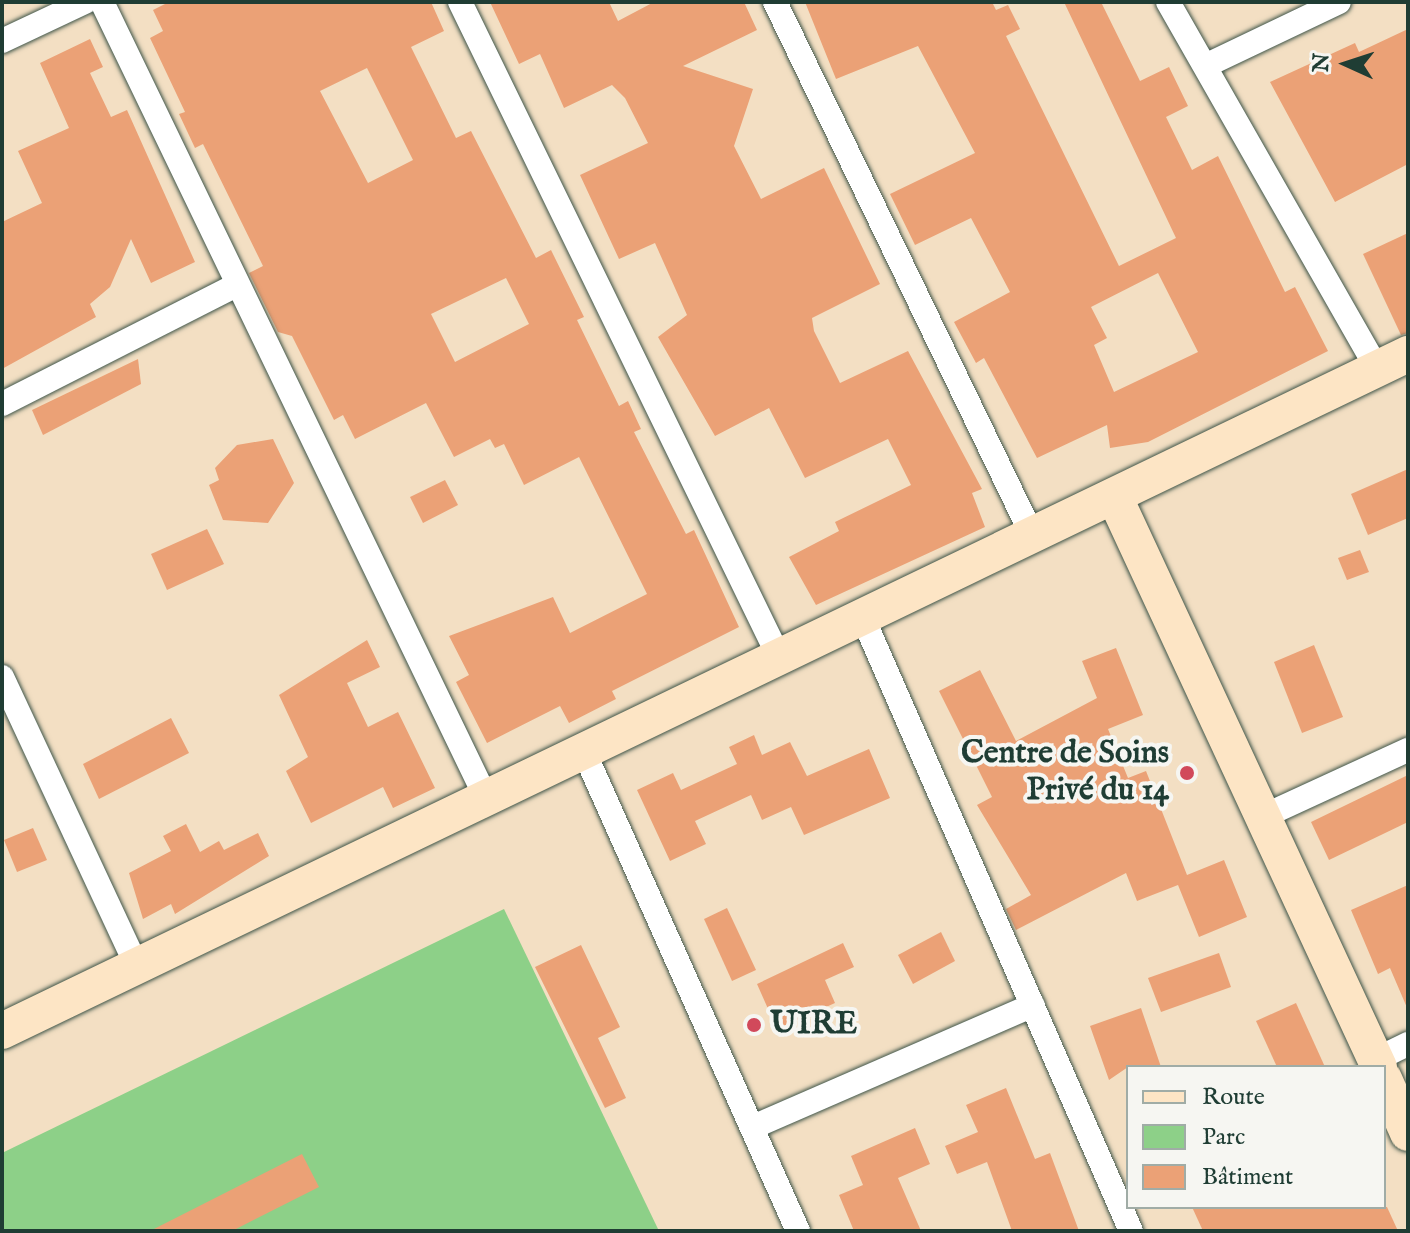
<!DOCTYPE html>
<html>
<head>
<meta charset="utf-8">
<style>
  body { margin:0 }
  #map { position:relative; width:1410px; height:1233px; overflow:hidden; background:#f3dfc3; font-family:"IM FELL English",serif }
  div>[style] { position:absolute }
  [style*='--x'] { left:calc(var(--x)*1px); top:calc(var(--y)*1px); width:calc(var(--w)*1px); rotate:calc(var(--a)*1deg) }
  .green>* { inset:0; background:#8dd088 }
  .building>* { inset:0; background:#eba176 }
  .roads { filter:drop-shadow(0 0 2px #3f5549) drop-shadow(0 0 2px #3f5549) }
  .street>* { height:24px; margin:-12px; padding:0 12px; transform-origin:12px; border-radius:12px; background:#fff }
  .secondary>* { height:36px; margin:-18px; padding:0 18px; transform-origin:18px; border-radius:18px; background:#fde5c5 }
  .dots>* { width:22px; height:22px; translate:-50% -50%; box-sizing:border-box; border:4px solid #f6f6f2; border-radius:50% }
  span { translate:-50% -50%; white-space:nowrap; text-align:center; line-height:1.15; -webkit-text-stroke:8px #f6f6f2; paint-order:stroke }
  .poi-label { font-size:32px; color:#1f3d34; font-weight:700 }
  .right { translate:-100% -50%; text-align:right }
  .left { translate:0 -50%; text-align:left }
  .frame { position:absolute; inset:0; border:4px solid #1f3d34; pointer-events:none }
  .legend { position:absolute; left:1126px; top:1065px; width:260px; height:144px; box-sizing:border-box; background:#f6f6f2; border:2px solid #a0aca6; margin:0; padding:10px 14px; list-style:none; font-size:24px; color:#1f3d34 }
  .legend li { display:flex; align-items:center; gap:16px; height:40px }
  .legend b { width:40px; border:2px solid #a0aca6 }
  .north { position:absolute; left:1306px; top:24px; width:80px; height:80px; -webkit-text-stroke:6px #f6f6f2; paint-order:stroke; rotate:273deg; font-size:22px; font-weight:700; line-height:32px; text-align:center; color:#1f3d34 }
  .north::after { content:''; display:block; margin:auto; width:28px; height:36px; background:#1f3d34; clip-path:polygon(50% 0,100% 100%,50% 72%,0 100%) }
</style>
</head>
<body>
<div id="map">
  <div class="green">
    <i style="clip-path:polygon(504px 909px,659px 1231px,2px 1231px,2px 1153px)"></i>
  </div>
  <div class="building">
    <i style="clip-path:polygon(evenodd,169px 2px,431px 2px,444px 31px,411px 47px,456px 138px,471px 131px,536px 258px,551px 250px,584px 317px,577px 320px,619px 406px,628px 401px,641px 429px,634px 432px,686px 534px,694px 530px,739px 627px,612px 691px,616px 699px,569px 723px,560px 706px,487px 743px,456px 682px,469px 675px,449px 636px,553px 597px,570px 633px,647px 594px,579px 457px,524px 485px,504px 444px,495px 448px,490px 439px,454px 457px,426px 403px,355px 439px,343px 415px,334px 420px,292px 336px,278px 332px,249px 273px,263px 266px,203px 144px,195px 148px,179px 114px,185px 112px,150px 38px,163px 31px,153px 10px,169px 2px,367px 68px,413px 160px,368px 183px,320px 91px,367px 68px,169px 2px,506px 278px,529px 324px,455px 362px,431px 314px,506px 278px)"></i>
    <i style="clip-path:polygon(490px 2px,609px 2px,618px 21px,654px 2px,744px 2px,757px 30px,683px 66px,753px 89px,734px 146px,761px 199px,824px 168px,880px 284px,812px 318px,814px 331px,840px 383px,908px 351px,982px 489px,972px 493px,985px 527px,816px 605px,789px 557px,839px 531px,835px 522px,911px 485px,888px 439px,805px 478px,769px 408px,715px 436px,658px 337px,687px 315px,655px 243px,619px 259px,580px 175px,648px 143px,625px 98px,612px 85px,564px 108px,540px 54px,519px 64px)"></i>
    <i style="clip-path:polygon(evenodd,805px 2px,992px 2px,996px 10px,1008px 5px,1020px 29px,1006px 36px,1119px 266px,1176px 238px,1064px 2px,1101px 2px,1140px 81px,1169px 67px,1188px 106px,1166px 117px,1192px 170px,1218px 156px,1285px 292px,1295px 287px,1328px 351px,1148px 442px,1110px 448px,1107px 425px,1037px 458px,984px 358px,976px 363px,954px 322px,1010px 292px,971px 218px,915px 245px,890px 194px,975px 153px,918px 46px,836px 79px,805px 2px,1158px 273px,1198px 352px,1114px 392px,1094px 345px,1107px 338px,1091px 307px,1158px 273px)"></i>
    <i style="clip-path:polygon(1408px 29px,1408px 164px,1335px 202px,1270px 82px,1355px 43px,1359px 52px)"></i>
    <i style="clip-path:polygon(90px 39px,103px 67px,90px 73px,111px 117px,127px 110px,195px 262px,151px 283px,131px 239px,110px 287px,90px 304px,96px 317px,2px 369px,2px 222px,42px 203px,18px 151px,69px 128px,40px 63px)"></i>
    <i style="clip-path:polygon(1408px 233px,1408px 333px,1401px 335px,1363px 254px)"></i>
    <i style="clip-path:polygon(138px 359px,141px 384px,43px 435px,32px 410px)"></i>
    <i style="clip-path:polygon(273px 439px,294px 483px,268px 523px,223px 520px,209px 485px,219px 480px,215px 468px,237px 445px)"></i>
    <i style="clip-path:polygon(1408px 469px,1408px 518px,1368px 535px,1351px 494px)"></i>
    <i style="clip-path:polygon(445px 480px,458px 505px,423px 523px,410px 497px)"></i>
    <i style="clip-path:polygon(207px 529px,224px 564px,167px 590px,151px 554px)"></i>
    <i style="clip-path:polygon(1360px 550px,1369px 572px,1347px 580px,1338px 558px)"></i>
    <i style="clip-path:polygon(367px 640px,380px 667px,347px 683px,368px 727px,398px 712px,435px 788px,393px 808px,383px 787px,311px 823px,286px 771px,308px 757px,279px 695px)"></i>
    <i style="clip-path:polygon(1314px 645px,1343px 717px,1302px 733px,1274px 662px)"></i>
    <i style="clip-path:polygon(1116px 648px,1143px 715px,1108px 729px,1128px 778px,1146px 771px,1187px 875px,1224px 860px,1247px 917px,1199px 937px,1178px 885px,1137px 901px,1126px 873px,1016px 930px,1006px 909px,1031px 895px,977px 805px,992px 797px,939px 691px,980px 670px,1016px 741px,1097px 698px,1082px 661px)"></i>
    <i style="clip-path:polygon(171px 718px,189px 753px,99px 799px,83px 764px)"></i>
    <i style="clip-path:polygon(754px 735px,762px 755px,790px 742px,807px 776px,869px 749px,890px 798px,804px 835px,791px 807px,762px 820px,751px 795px,695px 821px,706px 844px,670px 861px,637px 790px,673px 773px,681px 790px,737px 764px,729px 747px)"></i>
    <i style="clip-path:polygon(1408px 775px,1408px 822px,1329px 860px,1311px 822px)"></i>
    <i style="clip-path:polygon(186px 824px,200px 852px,219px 841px,224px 850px,258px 833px,269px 856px,175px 914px,171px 904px,143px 919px,129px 873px,171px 851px,163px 836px)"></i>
    <i style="clip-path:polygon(33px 828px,47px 860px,17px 872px,4px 840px)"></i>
    <i style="clip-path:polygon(1408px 885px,1408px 1010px,1390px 968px,1378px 974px,1351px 910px)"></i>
    <i style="clip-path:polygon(727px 908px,756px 970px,732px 981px,704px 919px)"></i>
    <i style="clip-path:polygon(941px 932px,955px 961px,913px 984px,898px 955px)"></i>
    <i style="clip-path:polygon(843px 943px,854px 967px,825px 980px,835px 1003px,777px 1029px,757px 984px)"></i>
    <i style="clip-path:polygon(581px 945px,620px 1027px,598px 1038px,626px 1098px,605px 1108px,535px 967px)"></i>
    <i style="clip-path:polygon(1219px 953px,1231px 987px,1161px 1012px,1148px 978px)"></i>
    <i style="clip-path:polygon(1296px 1003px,1325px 1067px,1277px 1067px,1256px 1021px)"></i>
    <i style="clip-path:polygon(1141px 1008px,1161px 1067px,1128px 1067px,1109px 1080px,1090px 1026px)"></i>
    <i style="clip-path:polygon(1006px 1088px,1035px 1159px,1050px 1153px,1079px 1231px,1012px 1231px,987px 1162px,957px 1174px,945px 1146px,978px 1132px,966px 1105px)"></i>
    <i style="clip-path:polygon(915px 1128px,930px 1164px,898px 1178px,921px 1231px,854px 1231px,839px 1195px,863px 1185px,851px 1156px)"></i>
    <i style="clip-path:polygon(302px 1154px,319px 1187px,232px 1231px,150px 1231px)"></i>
    <i style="clip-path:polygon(1192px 1207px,1387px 1207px,1398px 1231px,1203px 1231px)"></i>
  </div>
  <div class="roads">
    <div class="street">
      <i style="--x:102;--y:2;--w:886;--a:64.24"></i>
      <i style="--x:460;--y:2;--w:731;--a:64.03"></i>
      <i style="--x:775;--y:2;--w:594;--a:64.25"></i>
      <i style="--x:1168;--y:2;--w:422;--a:60.3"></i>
      <i style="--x:2;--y:41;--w:92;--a:-25.2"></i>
      <i style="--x:1207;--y:65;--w:146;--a:-25.5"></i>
      <i style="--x:2;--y:404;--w:259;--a:-26.9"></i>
      <i style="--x:863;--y:618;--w:669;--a:66.39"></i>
      <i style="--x:2;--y:677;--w:319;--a:65"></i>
      <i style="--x:585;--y:754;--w:522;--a:65.94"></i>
      <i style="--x:1262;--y:817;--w:161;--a:-24.7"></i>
      <i style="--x:1375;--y:1060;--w:37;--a:-26"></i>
      <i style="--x:753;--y:1127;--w:305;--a:-23.5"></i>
    </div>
    <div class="secondary">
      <i style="--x:1115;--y:498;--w:627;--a:65.11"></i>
      <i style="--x:2;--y:1031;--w:1561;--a:-25.71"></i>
      <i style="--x:1384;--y:1079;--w:59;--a:66"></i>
    </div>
  </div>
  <div class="dots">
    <i style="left:1187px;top:773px;background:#d1495b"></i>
    <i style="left:754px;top:1025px;background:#d1495b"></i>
  </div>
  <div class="poi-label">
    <span class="right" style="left:1169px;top:773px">Centre de Soins<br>Privé du 14</span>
    <span class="left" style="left:770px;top:1025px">UIRE</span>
  </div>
  <div class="frame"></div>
  <ul class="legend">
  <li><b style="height:10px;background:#fde5c5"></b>Route</li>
  <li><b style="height:22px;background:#8dd088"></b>Parc</li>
  <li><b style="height:22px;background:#eba176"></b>Bâtiment</li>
  </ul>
  <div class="north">N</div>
</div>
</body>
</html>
